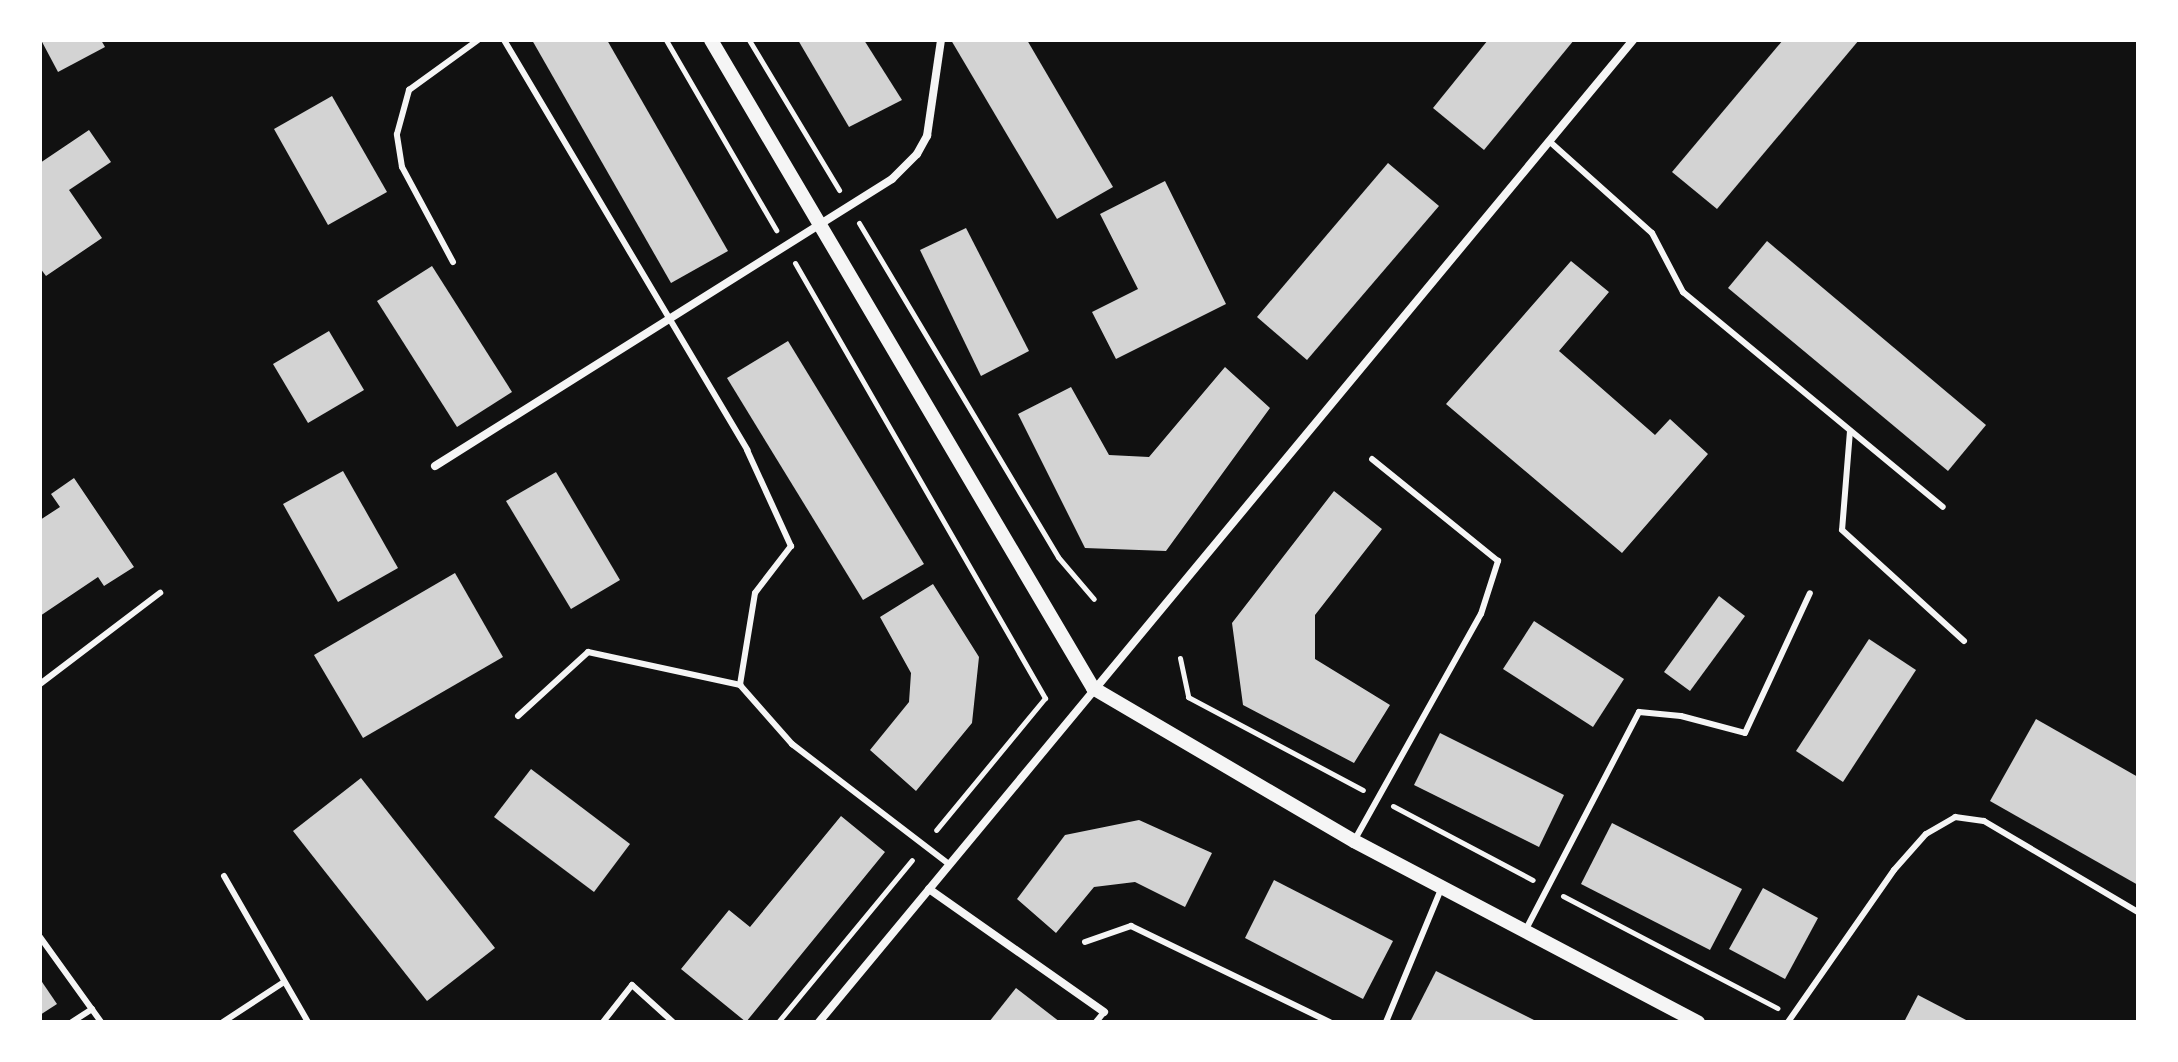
<!DOCTYPE html>
<html>
<head>
<meta charset="utf-8">
<style>
  body { margin:0 }
  #map { position:relative; width:2178px; height:1062px; overflow:hidden; background:#111; font-family:Commissioner,sans-serif }
  div>[style] { position:absolute }
  [style*='--x'] { left:calc(var(--x)*1px); top:calc(var(--y)*1px); width:calc(var(--w)*1px); rotate:calc(var(--a)*1deg) }
  .building>* { inset:0; background:#d3d3d3 }
  .path>* { height:5px; margin:-2.5px; padding:0 2.5px; transform-origin:2.5px; border-radius:2.5px; background:#f5f5f5 }
  .service>* { height:6px; margin:-3px; padding:0 3px; transform-origin:3px; border-radius:3px; background:#f5f5f5 }
  .minor>* { height:8px; margin:-4px; padding:0 4px; transform-origin:4px; border-radius:4px; background:#f5f5f5 }
  .tertiary>* { height:14px; margin:-7px; padding:0 7px; transform-origin:7px; border-radius:7px; background:#f5f5f5 }
  span { translate:-50% -50%; white-space:nowrap; text-align:center; line-height:1.15; -webkit-text-stroke:8px #fff; paint-order:stroke }
  .frame { position:absolute; inset:0; border:42px solid #fff; pointer-events:none }
</style>
</head>
<body>
<div id="map">
  <div class="building">
    <i style="clip-path:polygon(41px 40px,101px 40px,105px 47px,58px 72px)"></i>
    <i style="clip-path:polygon(532px 40px,607px 40px,728px 251px,671px 283px)"></i>
    <i style="clip-path:polygon(798px 40px,864px 40px,902px 100px,849px 127px)"></i>
    <i style="clip-path:polygon(951px 40px,1027px 40px,1113px 187px,1057px 219px)"></i>
    <i style="clip-path:polygon(1488px 40px,1574px 40px,1484px 150px,1433px 108px)"></i>
    <i style="clip-path:polygon(1783px 40px,1859px 40px,1717px 209px,1672px 172px)"></i>
    <i style="clip-path:polygon(332px 96px,387px 192px,328px 225px,274px 129px)"></i>
    <i style="clip-path:polygon(89px 130px,111px 162px,69px 190px,102px 238px,46px 276px,40px 268px,40px 163px)"></i>
    <i style="clip-path:polygon(1388px 163px,1439px 206px,1307px 360px,1257px 317px)"></i>
    <i style="clip-path:polygon(1165px 181px,1226px 304px,1116px 359px,1092px 312px,1138px 289px,1100px 214px)"></i>
    <i style="clip-path:polygon(966px 228px,1029px 351px,981px 376px,920px 250px)"></i>
    <i style="clip-path:polygon(1767px 241px,1986px 425px,1948px 471px,1728px 288px)"></i>
    <i style="clip-path:polygon(1571px 261px,1609px 292px,1559px 351px,1655px 435px,1670px 419px,1708px 454px,1622px 553px,1446px 404px)"></i>
    <i style="clip-path:polygon(432px 266px,512px 392px,457px 427px,377px 301px)"></i>
    <i style="clip-path:polygon(329px 331px,364px 390px,308px 423px,273px 364px)"></i>
    <i style="clip-path:polygon(788px 341px,924px 564px,863px 600px,727px 378px)"></i>
    <i style="clip-path:polygon(1225px 367px,1270px 408px,1166px 551px,1085px 548px,1018px 414px,1071px 387px,1109px 455px,1149px 457px)"></i>
    <i style="clip-path:polygon(343px 471px,398px 568px,338px 602px,283px 504px)"></i>
    <i style="clip-path:polygon(556px 472px,620px 580px,571px 609px,506px 501px)"></i>
    <i style="clip-path:polygon(74px 478px,134px 567px,104px 586px,98px 577px,40px 616px,40px 520px,60px 507px,51px 494px)"></i>
    <i style="clip-path:polygon(1334px 491px,1382px 529px,1315px 615px,1315px 659px,1390px 705px,1354px 763px,1243px 705px,1232px 623px)"></i>
    <i style="clip-path:polygon(455px 573px,503px 657px,363px 738px,314px 655px)"></i>
    <i style="clip-path:polygon(933px 584px,979px 657px,972px 723px,916px 791px,870px 750px,909px 702px,911px 673px,880px 617px)"></i>
    <i style="clip-path:polygon(1719px 596px,1745px 616px,1690px 691px,1664px 672px)"></i>
    <i style="clip-path:polygon(1534px 621px,1624px 679px,1593px 727px,1503px 669px)"></i>
    <i style="clip-path:polygon(1869px 639px,1916px 670px,1843px 782px,1796px 751px)"></i>
    <i style="clip-path:polygon(2036px 719px,2138px 777px,2138px 885px,1990px 801px)"></i>
    <i style="clip-path:polygon(1440px 733px,1564px 795px,1539px 847px,1414px 785px)"></i>
    <i style="clip-path:polygon(531px 769px,630px 844px,594px 892px,494px 817px)"></i>
    <i style="clip-path:polygon(361px 778px,495px 948px,427px 1001px,293px 831px)"></i>
    <i style="clip-path:polygon(841px 816px,885px 852px,746px 1022px,681px 969px,729px 910px,750px 927px)"></i>
    <i style="clip-path:polygon(1139px 820px,1212px 853px,1185px 907px,1135px 882px,1094px 887px,1056px 933px,1017px 899px,1065px 835px)"></i>
    <i style="clip-path:polygon(1612px 823px,1742px 889px,1710px 950px,1581px 884px)"></i>
    <i style="clip-path:polygon(1274px 880px,1393px 941px,1363px 999px,1245px 938px)"></i>
    <i style="clip-path:polygon(1763px 888px,1818px 918px,1785px 979px,1729px 949px)"></i>
    <i style="clip-path:polygon(1436px 971px,1538px 1022px,1410px 1022px)"></i>
    <i style="clip-path:polygon(40px 979px,57px 1004px,40px 1015px)"></i>
    <i style="clip-path:polygon(1016px 988px,1060px 1022px,989px 1022px)"></i>
    <i style="clip-path:polygon(1918px 995px,1970px 1022px,1904px 1022px)"></i>
  </div>
  <div class="path">
    <i style="--x:666;--y:40;--w:220;--a:59.9"></i>
    <i style="--x:749;--y:40;--w:175;--a:59"></i>
    <i style="--x:859;--y:223;--w:389;--a:59.2"></i>
    <i style="--x:1058;--y:557;--w:55;--a:49.4"></i>
    <i style="--x:795;--y:263;--w:502;--a:60.11"></i>
    <i style="--x:1045;--y:698;--w:171;--a:129.5"></i>
    <i style="--x:1180;--y:658;--w:40;--a:78"></i>
    <i style="--x:1188;--y:697;--w:198;--a:28"></i>
    <i style="--x:1393;--y:806;--w:158;--a:27.9"></i>
    <i style="--x:1563;--y:896;--w:242;--a:27.6"></i>
    <i style="--x:778;--y:1022;--w:210;--a:-50.4"></i>
  </div>
  <div class="service">
    <i style="--x:504;--y:40;--w:477;--a:59.3"></i>
    <i style="--x:747;--y:450;--w:106;--a:65.4"></i>
    <i style="--x:791;--y:546;--w:59;--a:127.5"></i>
    <i style="--x:755;--y:593;--w:93;--a:99.3"></i>
    <i style="--x:740;--y:685;--w:79;--a:48.6"></i>
    <i style="--x:792;--y:744;--w:198;--a:37.4"></i>
    <i style="--x:1549;--y:141;--w:138;--a:41.8"></i>
    <i style="--x:1652;--y:233;--w:67;--a:62.3"></i>
    <i style="--x:1683;--y:292;--w:337;--a:39.6"></i>
    <i style="--x:453;--y:262;--w:108;--a:-118.2"></i>
    <i style="--x:402;--y:167;--w:33;--a:-99"></i>
    <i style="--x:397;--y:134;--w:46;--a:-74.7"></i>
    <i style="--x:409;--y:90;--w:85;--a:-35.9"></i>
    <i style="--x:1850;--y:431;--w:99;--a:94.6"></i>
    <i style="--x:1842;--y:530;--w:165;--a:42.3"></i>
    <i style="--x:40;--y:684;--w:151;--a:-37.2"></i>
    <i style="--x:518;--y:716;--w:95;--a:-42.4"></i>
    <i style="--x:588;--y:652;--w:156;--a:12.2"></i>
    <i style="--x:1354;--y:841;--w:260;--a:-60.8"></i>
    <i style="--x:1481;--y:614;--w:56;--a:-72.2"></i>
    <i style="--x:1498;--y:561;--w:162;--a:-141"></i>
    <i style="--x:224;--y:876;--w:168;--a:60.1"></i>
    <i style="--x:1525;--y:931;--w:247;--a:-62.5"></i>
    <i style="--x:1639;--y:712;--w:42;--a:5.4"></i>
    <i style="--x:1681;--y:716;--w:66;--a:14.9"></i>
    <i style="--x:1745;--y:733;--w:154;--a:-65.1"></i>
    <i style="--x:40;--y:937;--w:105;--a:54.3"></i>
    <i style="--x:1085;--y:942;--w:49;--a:-19.2"></i>
    <i style="--x:1131;--y:926;--w:221;--a:25.8"></i>
    <i style="--x:72;--y:1022;--w:24;--a:-33"></i>
    <i style="--x:223;--y:1022;--w:73;--a:-33.3"></i>
    <i style="--x:603;--y:1022;--w:47;--a:-51.9"></i>
    <i style="--x:632;--y:985;--w:55;--a:42.1"></i>
    <i style="--x:1096;--y:1022;--w:13;--a:-51"></i>
    <i style="--x:1386;--y:1022;--w:144;--a:-67.5"></i>
    <i style="--x:1788;--y:1022;--w:185;--a:-55.1"></i>
    <i style="--x:1894;--y:870;--w:48;--a:-48.4"></i>
    <i style="--x:1926;--y:834;--w:34;--a:-30"></i>
    <i style="--x:1955;--y:817;--w:29;--a:8"></i>
    <i style="--x:1984;--y:821;--w:179;--a:30.6"></i>
  </div>
  <div class="minor">
    <i style="--x:435;--y:466;--w:540;--a:-32.13"></i>
    <i style="--x:892;--y:179;--w:35;--a:-45"></i>
    <i style="--x:917;--y:154;--w:21;--a:-61"></i>
    <i style="--x:927;--y:136;--w:97;--a:-81.7"></i>
    <i style="--x:929;--y:889;--w:214;--a:35.1"></i>
    <i style="--x:819;--y:1022;--w:1276;--a:-50.34"></i>
  </div>
  <div class="tertiary">
    <i style="--x:711;--y:40;--w:752;--a:59.48"></i>
    <i style="--x:1093;--y:688;--w:303;--a:30.4"></i>
    <i style="--x:1354;--y:841;--w:389;--a:27.8"></i>
  </div>
  <div class="frame"></div>
</div>
</body>
</html>
